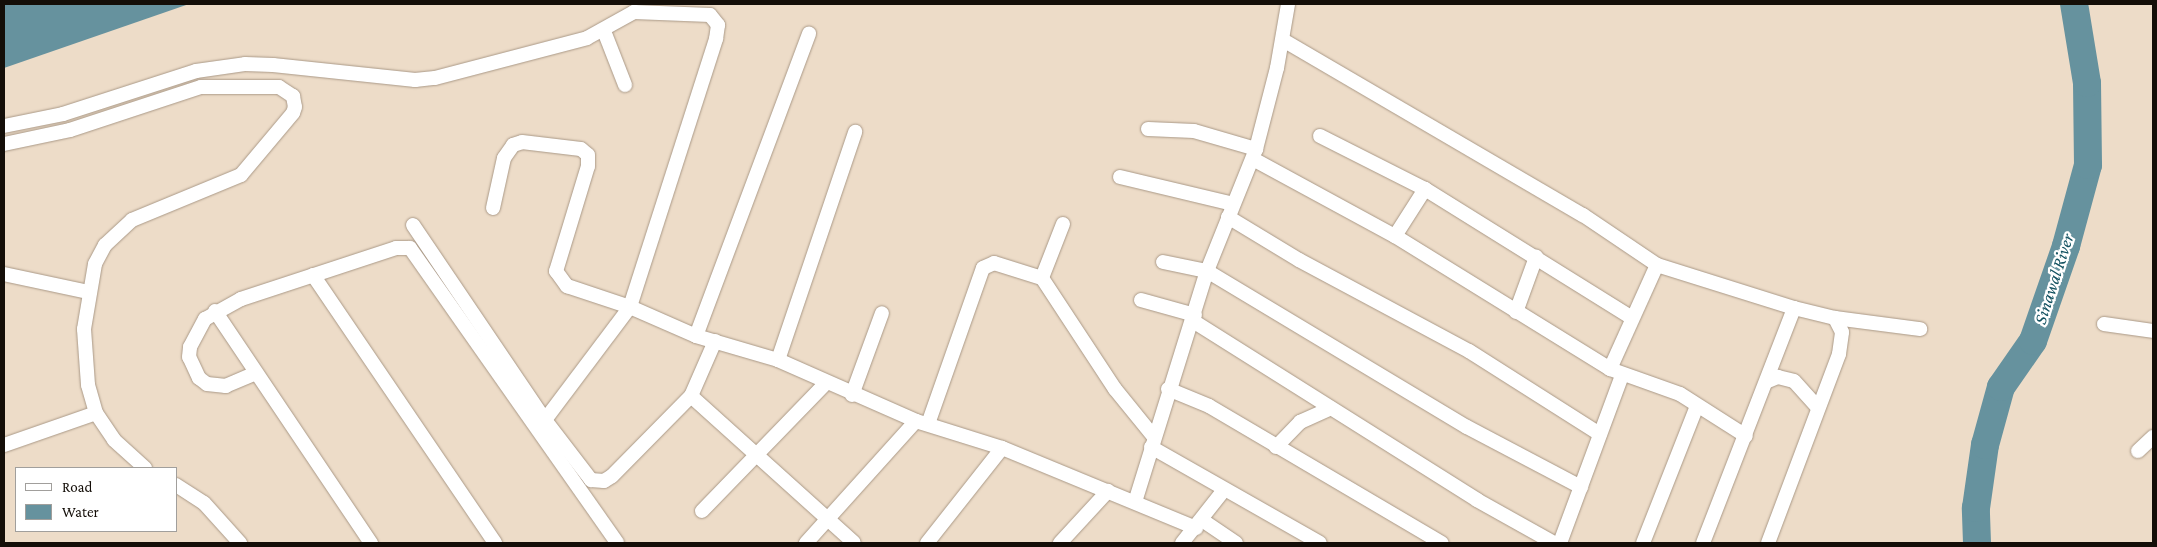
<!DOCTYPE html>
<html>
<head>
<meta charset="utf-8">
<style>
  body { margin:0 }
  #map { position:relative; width:2157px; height:547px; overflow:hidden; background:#eddcc8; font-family:"Crimson Pro",serif }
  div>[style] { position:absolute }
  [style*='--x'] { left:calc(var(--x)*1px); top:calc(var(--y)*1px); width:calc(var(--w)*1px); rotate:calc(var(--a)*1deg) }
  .water>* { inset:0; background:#66929e }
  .river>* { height:28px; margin:-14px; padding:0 14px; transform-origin:14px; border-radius:14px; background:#66929e }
  .roads { filter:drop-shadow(0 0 1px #aa9987) drop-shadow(0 0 1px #aa9987) }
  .minor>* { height:14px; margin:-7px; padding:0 7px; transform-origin:7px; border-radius:7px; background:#fff }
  span { translate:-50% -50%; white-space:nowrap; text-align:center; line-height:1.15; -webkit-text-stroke:4.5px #fff; paint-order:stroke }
  .water-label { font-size:18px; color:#125160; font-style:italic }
  .frame { position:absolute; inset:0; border:5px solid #140e08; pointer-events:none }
  .legend { position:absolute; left:15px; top:467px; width:162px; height:65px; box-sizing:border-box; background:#fff; border:1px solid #a19f9c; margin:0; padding:6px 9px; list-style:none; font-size:15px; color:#140e08 }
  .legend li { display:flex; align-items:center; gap:10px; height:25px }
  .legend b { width:25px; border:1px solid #a19f9c }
</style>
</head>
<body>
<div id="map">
  <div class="water">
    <i style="clip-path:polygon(4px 4px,189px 4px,4px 68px)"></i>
  </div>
  <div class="river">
    <i style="--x:1977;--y:543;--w:35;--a:-92"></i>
    <i style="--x:1976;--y:508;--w:64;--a:-81.9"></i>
    <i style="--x:1985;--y:445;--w:60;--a:-74.6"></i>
    <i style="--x:2001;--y:387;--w:56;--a:-55.2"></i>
    <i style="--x:2033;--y:341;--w:101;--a:-70.8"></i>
    <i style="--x:2066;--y:246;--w:84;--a:-74.8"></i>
    <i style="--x:2088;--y:165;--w:82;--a:-90.7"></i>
    <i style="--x:2087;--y:83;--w:80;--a:-99.3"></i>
  </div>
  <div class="roads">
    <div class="minor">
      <i style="--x:604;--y:31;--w:58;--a:68.7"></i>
      <i style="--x:1283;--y:40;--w:347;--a:30.3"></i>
      <i style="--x:1583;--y:215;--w:89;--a:34"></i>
      <i style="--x:1657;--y:265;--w:144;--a:17.4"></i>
      <i style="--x:1794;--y:308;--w:42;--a:13.7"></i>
      <i style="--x:1835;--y:318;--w:86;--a:7.4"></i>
      <i style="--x:4;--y:126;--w:60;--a:-11.5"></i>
      <i style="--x:63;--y:114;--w:140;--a:-17.9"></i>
      <i style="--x:196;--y:71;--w:49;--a:-8.1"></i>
      <i style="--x:245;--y:64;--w:28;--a:2"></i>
      <i style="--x:273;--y:65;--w:143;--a:6"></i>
      <i style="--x:415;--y:80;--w:20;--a:-6"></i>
      <i style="--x:435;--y:78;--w:157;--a:-14.7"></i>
      <i style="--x:587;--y:38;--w:54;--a:-29"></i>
      <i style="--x:634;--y:12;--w:76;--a:2.3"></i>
      <i style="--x:710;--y:15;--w:13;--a:51"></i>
      <i style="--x:718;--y:25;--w:14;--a:98"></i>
      <i style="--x:716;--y:39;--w:281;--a:107.8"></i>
      <i style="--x:630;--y:307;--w:141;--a:127"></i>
      <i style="--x:1148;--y:129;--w:46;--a:2.5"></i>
      <i style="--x:1194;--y:131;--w:65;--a:16.2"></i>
      <i style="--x:1320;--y:136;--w:118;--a:26.8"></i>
      <i style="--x:1425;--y:189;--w:244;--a:31.9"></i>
      <i style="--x:4;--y:144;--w:67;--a:-12"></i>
      <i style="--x:70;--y:130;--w:138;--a:-18.2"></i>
      <i style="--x:201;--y:87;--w:78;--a:0"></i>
      <i style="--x:279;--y:87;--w:17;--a:33"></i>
      <i style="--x:293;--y:96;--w:11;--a:80"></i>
      <i style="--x:295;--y:107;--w:6;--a:108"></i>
      <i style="--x:293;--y:113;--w:81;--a:130"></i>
      <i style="--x:241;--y:175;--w:118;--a:157.6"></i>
      <i style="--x:132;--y:220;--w:37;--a:137"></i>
      <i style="--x:105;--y:245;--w:21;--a:118"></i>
      <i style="--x:95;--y:264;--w:66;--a:99.6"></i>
      <i style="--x:84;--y:329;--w:56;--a:85.9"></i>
      <i style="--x:88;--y:385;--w:29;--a:74"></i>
      <i style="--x:96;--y:413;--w:32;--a:56"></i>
      <i style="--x:114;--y:440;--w:42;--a:42.1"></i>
      <i style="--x:1253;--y:159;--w:162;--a:28.5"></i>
      <i style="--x:1395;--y:236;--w:253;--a:31.7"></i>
      <i style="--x:1610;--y:369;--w:74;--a:19.7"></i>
      <i style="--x:1680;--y:394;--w:78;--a:32.5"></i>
      <i style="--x:1120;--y:177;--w:116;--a:13.4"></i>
      <i style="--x:493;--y:208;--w:51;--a:-77.6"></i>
      <i style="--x:504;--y:158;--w:16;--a:-55"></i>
      <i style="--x:513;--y:145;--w:9;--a:-18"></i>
      <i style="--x:522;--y:142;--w:59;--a:6.8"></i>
      <i style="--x:581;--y:149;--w:9;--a:41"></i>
      <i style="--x:588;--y:155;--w:11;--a:90"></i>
      <i style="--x:588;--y:166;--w:110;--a:106.9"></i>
      <i style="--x:556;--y:271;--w:19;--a:54"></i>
      <i style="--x:567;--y:286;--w:66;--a:18.4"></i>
      <i style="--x:630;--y:307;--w:72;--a:23.7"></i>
      <i style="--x:696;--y:336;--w:85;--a:16.3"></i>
      <i style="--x:778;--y:360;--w:151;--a:23.8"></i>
      <i style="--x:916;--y:421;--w:90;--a:17.4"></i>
      <i style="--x:1002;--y:448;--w:210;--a:22.4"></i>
      <i style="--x:1228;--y:217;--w:83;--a:31.2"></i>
      <i style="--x:1299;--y:260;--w:193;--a:28.2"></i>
      <i style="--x:1469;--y:351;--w:155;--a:32.4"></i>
      <i style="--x:1063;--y:224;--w:58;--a:111.3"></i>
      <i style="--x:1042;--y:278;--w:133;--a:56.7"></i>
      <i style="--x:1115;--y:389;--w:62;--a:50.9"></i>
      <i style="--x:413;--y:225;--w:235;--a:55.9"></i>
      <i style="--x:545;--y:420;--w:76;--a:52.5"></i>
      <i style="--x:591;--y:480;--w:13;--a:4"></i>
      <i style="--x:604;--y:481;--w:9;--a:-32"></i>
      <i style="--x:612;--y:476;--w:112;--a:-45.4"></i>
      <i style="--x:691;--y:396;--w:60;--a:-66.4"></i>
      <i style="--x:1395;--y:236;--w:56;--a:-57.4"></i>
      <i style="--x:1163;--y:262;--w:45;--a:11.6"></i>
      <i style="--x:1207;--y:271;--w:303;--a:31"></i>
      <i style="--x:1467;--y:427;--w:129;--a:27.8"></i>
      <i style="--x:4;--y:274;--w:87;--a:12"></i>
      <i style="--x:313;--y:275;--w:324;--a:55.8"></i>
      <i style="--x:1141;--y:300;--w:56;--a:15.5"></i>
      <i style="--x:215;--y:311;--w:280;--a:56.1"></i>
      <i style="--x:1516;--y:312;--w:59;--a:-70"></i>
      <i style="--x:1193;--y:321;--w:336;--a:32.2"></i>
      <i style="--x:1477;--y:500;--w:88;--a:29.2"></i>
      <i style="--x:2104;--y:324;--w:49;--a:8.1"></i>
      <i style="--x:696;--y:336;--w:323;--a:-69.5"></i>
      <i style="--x:778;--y:360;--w:241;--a:-71.3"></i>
      <i style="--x:1610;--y:369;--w:114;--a:-65.7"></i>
      <i style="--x:256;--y:373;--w:33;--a:157"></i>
      <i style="--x:226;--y:386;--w:19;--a:-174"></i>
      <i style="--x:207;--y:384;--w:10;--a:-143"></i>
      <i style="--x:199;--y:378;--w:23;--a:-115"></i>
      <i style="--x:189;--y:357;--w:10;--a:-84"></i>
      <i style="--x:190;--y:347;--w:32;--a:-62"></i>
      <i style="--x:205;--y:319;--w:41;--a:-29.1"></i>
      <i style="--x:241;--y:299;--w:163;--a:-18.2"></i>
      <i style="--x:396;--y:248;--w:14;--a:0"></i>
      <i style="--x:410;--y:248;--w:360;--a:54.9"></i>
      <i style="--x:1768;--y:381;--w:11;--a:-22"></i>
      <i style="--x:1778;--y:377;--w:16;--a:14"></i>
      <i style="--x:1794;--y:381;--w:36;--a:48"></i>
      <i style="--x:1168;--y:389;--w:44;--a:22.5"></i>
      <i style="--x:1209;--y:406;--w:270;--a:30.5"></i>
      <i style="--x:852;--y:395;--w:87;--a:-69.9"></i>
      <i style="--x:691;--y:396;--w:219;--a:42"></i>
      <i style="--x:928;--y:424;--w:165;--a:-70.6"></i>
      <i style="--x:983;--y:268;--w:12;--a:-24"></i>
      <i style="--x:994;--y:263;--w:50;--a:17.4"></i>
      <i style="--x:4;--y:445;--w:97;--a:-19.2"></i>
      <i style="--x:1151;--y:447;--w:194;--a:29.6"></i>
      <i style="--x:1276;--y:447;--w:35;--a:-46"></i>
      <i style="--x:1300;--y:422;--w:34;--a:-24"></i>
      <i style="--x:2138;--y:451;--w:21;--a:-43"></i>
      <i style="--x:176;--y:485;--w:33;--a:33"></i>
      <i style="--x:204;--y:503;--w:54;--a:48"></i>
      <i style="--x:1135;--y:502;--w:242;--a:-72.7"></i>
      <i style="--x:1207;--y:271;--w:131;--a:-68.1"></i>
      <i style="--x:1256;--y:149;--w:84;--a:-75.5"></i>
      <i style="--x:1277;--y:68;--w:65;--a:-80.2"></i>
      <i style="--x:702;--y:511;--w:178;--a:-45.9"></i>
      <i style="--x:1202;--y:520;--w:41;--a:34.1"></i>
      <i style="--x:806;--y:543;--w:164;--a:-48"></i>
      <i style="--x:927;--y:543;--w:121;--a:-51.7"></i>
      <i style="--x:1060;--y:543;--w:71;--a:-47.3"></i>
      <i style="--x:1182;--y:543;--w:68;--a:-51.6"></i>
      <i style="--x:1560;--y:543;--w:179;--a:-69.7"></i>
      <i style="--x:1643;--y:543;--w:147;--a:-68.5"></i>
      <i style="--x:1703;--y:543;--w:252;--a:-68.8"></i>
      <i style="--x:1768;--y:543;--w:202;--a:-69.4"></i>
      <i style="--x:1839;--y:354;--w:22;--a:-82"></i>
      <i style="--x:1842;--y:332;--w:16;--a:-117"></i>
    </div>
  </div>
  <div class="water-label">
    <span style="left:2054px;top:279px;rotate:-72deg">Sinawal River</span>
  </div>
  <div class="frame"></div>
  <ul class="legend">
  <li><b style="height:6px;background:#fff"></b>Road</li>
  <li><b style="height:14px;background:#66929e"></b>Water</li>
  </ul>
</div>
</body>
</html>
